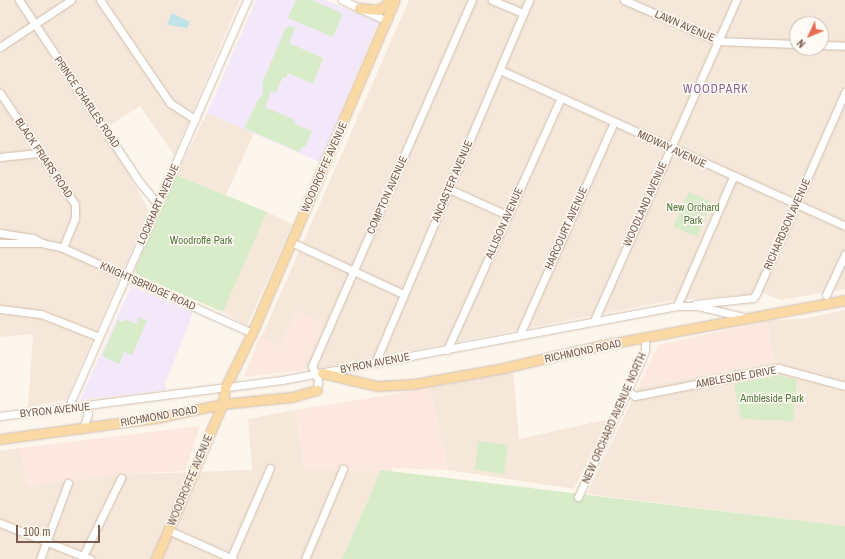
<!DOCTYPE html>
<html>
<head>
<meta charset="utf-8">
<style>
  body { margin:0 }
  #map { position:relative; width:845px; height:559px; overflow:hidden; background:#fdf6ec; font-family:"Archivo Narrow",sans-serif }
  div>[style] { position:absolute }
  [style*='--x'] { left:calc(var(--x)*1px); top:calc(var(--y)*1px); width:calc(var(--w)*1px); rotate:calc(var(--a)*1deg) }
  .residential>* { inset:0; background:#f5e8da }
  .commercial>* { inset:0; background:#fde8e0 }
  .education>* { inset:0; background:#f3e8fa }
  .green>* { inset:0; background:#d8ecc9 }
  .water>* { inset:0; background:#bfe3e8 }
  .roads { filter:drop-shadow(0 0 1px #d1beb0) drop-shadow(0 0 1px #d1beb0) }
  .minor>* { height:7px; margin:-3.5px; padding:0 3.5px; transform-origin:3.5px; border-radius:3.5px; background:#fff }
  .major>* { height:9px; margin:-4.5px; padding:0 4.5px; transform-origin:4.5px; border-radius:4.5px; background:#fbd9a5 }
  span { translate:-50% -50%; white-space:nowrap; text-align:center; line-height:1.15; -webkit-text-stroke:3px #fffaf3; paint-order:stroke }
  .street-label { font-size:11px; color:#7a5c4d }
  .park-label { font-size:11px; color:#537a41 }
  .neighbourhood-label { font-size:12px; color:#846695; letter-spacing:1px }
  .north { position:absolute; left:789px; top:16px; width:40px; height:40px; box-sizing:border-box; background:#fffaf3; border:1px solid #cabbb1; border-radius:50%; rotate:226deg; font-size:11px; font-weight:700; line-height:16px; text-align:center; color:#7a5c4d }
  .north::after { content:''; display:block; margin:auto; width:14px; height:18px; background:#e76f51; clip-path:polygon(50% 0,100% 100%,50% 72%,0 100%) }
  .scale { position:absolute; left:16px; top:525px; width:84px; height:18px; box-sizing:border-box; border:2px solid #7a5c4d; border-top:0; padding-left:5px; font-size:12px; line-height:14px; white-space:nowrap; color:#7a5c4d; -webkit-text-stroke:3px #fffaf3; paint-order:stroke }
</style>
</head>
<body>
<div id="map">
  <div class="residential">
    <i style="clip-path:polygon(0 0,240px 0,174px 155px,140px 106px,101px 131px,124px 165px,149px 211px,66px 400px,28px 407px,33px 334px,0 337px)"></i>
    <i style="clip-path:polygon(evenodd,409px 0,845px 0,845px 289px,781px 300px,763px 293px,668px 301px,326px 367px,244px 377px,409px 0,797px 24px,821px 24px,821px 48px,797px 48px,797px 24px)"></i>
    <i style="clip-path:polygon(207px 113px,254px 133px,226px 195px,176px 175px)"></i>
    <i style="clip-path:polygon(267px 212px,292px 224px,247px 326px,223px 312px)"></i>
    <i style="clip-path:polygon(845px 310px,845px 526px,587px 494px,638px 387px,774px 362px,767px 321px,808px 318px)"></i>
    <i style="clip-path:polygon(513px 372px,519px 439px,609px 419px,574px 489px,448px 470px,430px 388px)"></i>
    <i style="clip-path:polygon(295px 410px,305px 470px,381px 470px,342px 559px,0 559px,0 451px,20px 448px,27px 486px,111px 475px,252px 470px,248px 419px)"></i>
  </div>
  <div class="commercial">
    <i style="clip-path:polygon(296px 311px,323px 323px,303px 370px,244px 377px,260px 336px,280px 345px)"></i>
    <i style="clip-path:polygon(767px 321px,774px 362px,638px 387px,658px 345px)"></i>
    <i style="clip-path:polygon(430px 388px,448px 470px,392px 468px,392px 471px,305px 470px,295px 410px)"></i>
    <i style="clip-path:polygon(200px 426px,185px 471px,111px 475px,26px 486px,20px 448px)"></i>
  </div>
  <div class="education">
    <i style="clip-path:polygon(256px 0,325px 0,378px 22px,320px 162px,207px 113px)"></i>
    <i style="clip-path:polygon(131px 286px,193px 313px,165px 384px,166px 390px,80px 400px)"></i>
  </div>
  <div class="green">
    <i style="clip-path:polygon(296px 0,312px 0,343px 14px,333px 37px,288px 18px)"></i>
    <i style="clip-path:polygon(290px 26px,295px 28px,289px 43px,323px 58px,313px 84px,288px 73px,286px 78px,283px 77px,276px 92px,271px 91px,265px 107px,295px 120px,295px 124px,312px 131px,306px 146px,302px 147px,299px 152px,244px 128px,258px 100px,263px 94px,263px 81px,285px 29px)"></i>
    <i style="clip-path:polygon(176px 175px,267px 212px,223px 312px,136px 274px,135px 269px)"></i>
    <i style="clip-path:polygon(689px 192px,712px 202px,697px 237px,673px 227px)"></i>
    <i style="clip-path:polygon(139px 317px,147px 321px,132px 355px,124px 352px,119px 364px,102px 356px,118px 320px,124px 322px,125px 319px,136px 324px)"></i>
    <i style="clip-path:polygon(779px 375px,797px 380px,793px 421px,741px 419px,734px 384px)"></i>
    <i style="clip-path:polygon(478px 441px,508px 445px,504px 474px,475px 470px)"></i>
    <i style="clip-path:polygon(381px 470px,845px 526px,845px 559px,342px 559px)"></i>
  </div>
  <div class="water">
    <i style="clip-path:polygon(172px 13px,190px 22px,187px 28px,167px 25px)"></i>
  </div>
  <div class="roads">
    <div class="minor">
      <i style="--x:19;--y:0;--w:221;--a:56.5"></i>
      <i style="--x:141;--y:184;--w:25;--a:50"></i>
      <i style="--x:100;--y:0;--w:125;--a:55.8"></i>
      <i style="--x:170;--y:103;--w:30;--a:33"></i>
      <i style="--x:342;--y:0;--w:50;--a:25"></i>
      <i style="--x:492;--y:0;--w:34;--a:23"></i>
      <i style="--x:624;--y:0;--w:103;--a:23.6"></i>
      <i style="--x:718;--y:41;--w:79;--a:2.2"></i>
      <i style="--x:821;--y:45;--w:24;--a:2"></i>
      <i style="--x:0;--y:47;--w:85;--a:-33.5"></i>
      <i style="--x:500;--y:70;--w:379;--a:24.3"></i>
      <i style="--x:0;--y:93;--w:134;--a:56"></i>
      <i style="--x:75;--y:204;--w:14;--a:90"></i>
      <i style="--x:75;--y:218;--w:32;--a:112"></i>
      <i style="--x:0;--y:157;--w:39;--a:-6"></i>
      <i style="--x:449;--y:189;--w:64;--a:24.1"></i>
      <i style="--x:0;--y:233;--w:33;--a:9"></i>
      <i style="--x:33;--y:238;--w:10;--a:29"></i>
      <i style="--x:42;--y:243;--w:22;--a:13"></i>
      <i style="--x:63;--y:248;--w:207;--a:24.2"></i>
      <i style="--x:291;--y:242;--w:123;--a:24.9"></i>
      <i style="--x:0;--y:243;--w:42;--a:0"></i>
      <i style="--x:826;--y:295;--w:45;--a:-65.1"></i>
      <i style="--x:695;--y:304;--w:58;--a:-5.9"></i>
      <i style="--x:753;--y:298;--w:5;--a:-53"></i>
      <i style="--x:756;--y:294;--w:221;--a:-66.2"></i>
      <i style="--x:677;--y:306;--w:141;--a:-66.5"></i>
      <i style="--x:0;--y:309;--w:41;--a:7"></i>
      <i style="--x:41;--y:314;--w:62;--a:21.6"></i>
      <i style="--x:594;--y:321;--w:351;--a:-66.1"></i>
      <i style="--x:520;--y:334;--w:232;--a:-66.1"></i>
      <i style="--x:447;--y:350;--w:277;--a:-65.7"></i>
      <i style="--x:375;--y:363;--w:394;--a:-67"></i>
      <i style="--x:317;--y:390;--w:10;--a:-84"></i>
      <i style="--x:318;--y:380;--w:15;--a:-113"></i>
      <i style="--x:312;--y:366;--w:399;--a:-66.4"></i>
      <i style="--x:627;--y:391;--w:9;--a:32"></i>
      <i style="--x:635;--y:396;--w:146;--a:-11.1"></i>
      <i style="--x:778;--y:368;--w:69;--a:15"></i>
      <i style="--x:68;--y:408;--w:446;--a:-66.3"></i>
      <i style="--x:0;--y:416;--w:284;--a:-7.3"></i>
      <i style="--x:282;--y:380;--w:402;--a:-10.6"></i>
      <i style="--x:677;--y:306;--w:21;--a:0"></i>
      <i style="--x:698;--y:306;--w:46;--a:13.7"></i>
      <i style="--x:83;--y:429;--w:16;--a:-72"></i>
      <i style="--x:88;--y:414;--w:9;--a:-111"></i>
      <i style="--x:578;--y:497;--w:145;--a:-65.2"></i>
      <i style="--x:639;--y:365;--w:16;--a:-68"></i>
      <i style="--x:645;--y:350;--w:12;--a:-90"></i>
      <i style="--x:0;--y:523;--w:97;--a:21.8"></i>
      <i style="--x:168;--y:530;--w:71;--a:24"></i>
      <i style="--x:83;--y:556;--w:87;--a:-64"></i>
      <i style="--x:231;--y:558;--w:98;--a:-66.6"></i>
      <i style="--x:40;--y:559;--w:81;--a:-69.8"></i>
      <i style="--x:305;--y:559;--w:98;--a:-67.1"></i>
    </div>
    <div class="major">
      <i style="--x:359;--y:8;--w:20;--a:6"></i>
      <i style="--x:379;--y:10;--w:16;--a:-38"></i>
      <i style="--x:322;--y:373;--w:57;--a:13.3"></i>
      <i style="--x:377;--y:386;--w:37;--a:-3"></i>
      <i style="--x:414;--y:384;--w:90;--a:-10.2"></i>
      <i style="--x:503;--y:368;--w:108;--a:-12.9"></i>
      <i style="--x:608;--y:344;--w:241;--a:-10.5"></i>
      <i style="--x:223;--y:401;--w:13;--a:-81"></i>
      <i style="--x:225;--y:388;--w:61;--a:-63.9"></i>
      <i style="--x:252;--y:333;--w:362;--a:-66.8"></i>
      <i style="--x:0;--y:439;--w:157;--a:-7.7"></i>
      <i style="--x:156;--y:418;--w:67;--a:-12"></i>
      <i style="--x:222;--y:404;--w:70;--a:-5.7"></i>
      <i style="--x:292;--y:397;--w:26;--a:-16"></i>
      <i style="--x:156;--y:559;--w:173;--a:-66.8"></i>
    </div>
  </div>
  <div class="street-label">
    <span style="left:685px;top:26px;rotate:23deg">LAWN AVENUE</span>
    <span style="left:87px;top:102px;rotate:56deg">PRINCE CHARLES ROAD</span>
    <span style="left:672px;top:149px;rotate:25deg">MIDWAY AVENUE</span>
    <span style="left:44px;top:158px;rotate:56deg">BLACK FRIARS ROAD</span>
    <span style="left:324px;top:167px;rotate:-66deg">WOODROFFE AVENUE</span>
    <span style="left:452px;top:181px;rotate:-67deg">ANCASTER AVENUE</span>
    <span style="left:387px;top:195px;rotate:-66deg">COMPTON AVENUE</span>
    <span style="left:158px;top:204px;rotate:-66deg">LOCKHART AVENUE</span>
    <span style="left:645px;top:204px;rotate:-66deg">WOODLAND AVENUE</span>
    <span style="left:504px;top:223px;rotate:-66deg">ALLISON AVENUE</span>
    <span style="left:787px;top:224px;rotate:-66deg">RICHARDSON AVENUE</span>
    <span style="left:566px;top:228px;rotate:-66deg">HARCOURT AVENUE</span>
    <span style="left:148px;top:286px;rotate:24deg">KNIGHTSBRIDGE ROAD</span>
    <span style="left:583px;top:351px;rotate:-12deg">RICHMOND ROAD</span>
    <span style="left:375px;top:363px;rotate:-11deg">BYRON AVENUE</span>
    <span style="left:736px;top:377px;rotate:-10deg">AMBLESIDE DRIVE</span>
    <span style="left:55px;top:410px;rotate:-6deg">BYRON AVENUE</span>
    <span style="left:159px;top:416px;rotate:-10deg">RICHMOND ROAD</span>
    <span style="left:614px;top:418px;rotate:-66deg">NEW ORCHARD AVENUE NORTH</span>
    <span style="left:190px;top:480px;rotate:-67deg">WOODROFFE AVENUE</span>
  </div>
  <div class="park-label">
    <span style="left:693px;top:214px">New Orchard<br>Park</span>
    <span style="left:201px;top:240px">Woodroffe Park</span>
    <span style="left:772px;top:398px">Ambleside Park</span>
  </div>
  <div class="neighbourhood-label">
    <span style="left:716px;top:90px">WOODPARK</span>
  </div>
  <div class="north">N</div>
  <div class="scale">100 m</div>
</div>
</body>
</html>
